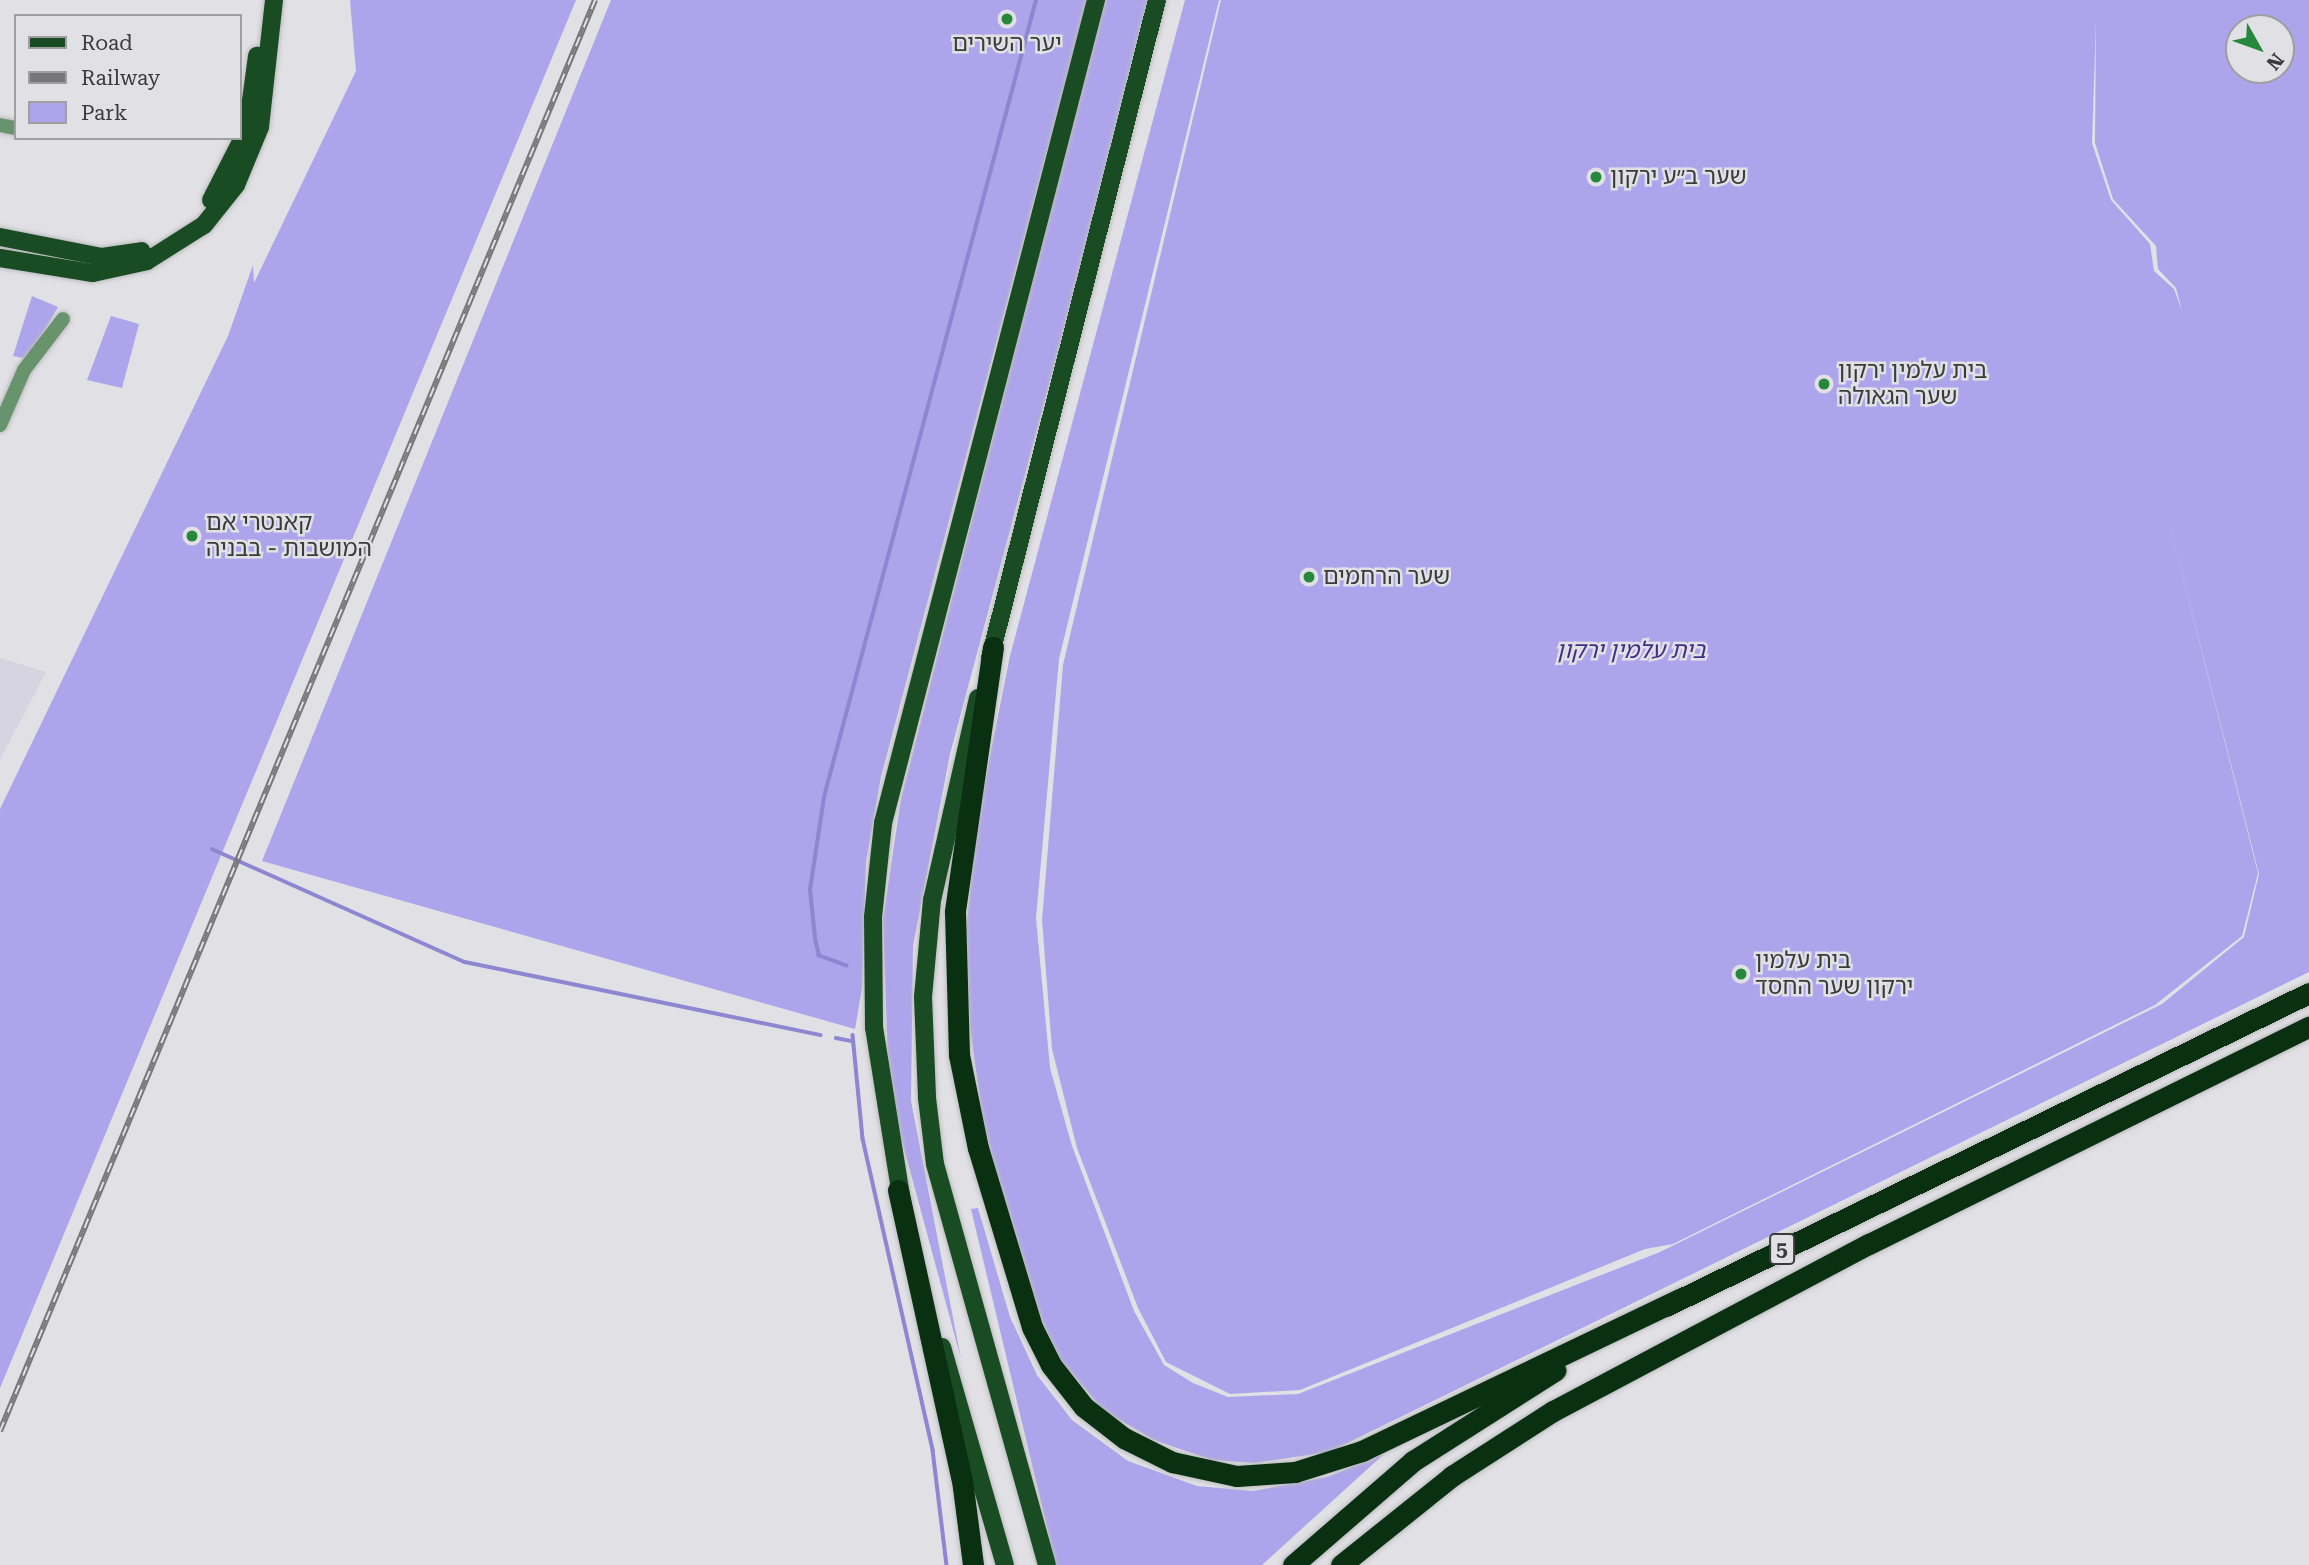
<!DOCTYPE html>
<html>
<head>
<meta charset="utf-8">
<style>
  body { margin:0 }
  #map { position:relative; width:2309px; height:1565px; overflow:hidden; background:#e1e1e5; font-family:"Roboto Serif","Noto Sans Hebrew",serif }
  div>[style] { position:absolute }
  [style*='--x'] { left:calc(var(--x)*1px); top:calc(var(--y)*1px); width:calc(var(--w)*1px); rotate:calc(var(--a)*1deg) }
  .built>* { inset:0; background:#d5d4e0 }
  .green>* { inset:0; background:#ada4eb }
  .stream>* { height:3.5px; margin:-1.75px; padding:0 1.75px; transform-origin:1.75px; border-radius:1.75px; background:#9085d0 }
  .roads { filter:drop-shadow(0 0 2px #bcbcc0) drop-shadow(0 0 2px #bcbcc0) }
  .minor>* { height:14px; margin:-7px; padding:0 7px; transform-origin:7px; border-radius:7px; background:#68946d }
  .major>* { height:18px; margin:-9px; padding:0 9px; transform-origin:9px; border-radius:9px; background:#194c23 }
  .highway>* { height:21px; margin:-10.5px; padding:0 10.5px; transform-origin:10.5px; border-radius:10.5px; background:#0a3012 }
  .rail>* { height:6px; margin-top:-3px; transform-origin:0; background:repeating-linear-gradient(90deg,#e1e1e5 0 10px,#777779 0 20px); box-sizing:border-box; border-block:2px solid #777779 }
  .dots>* { width:19px; height:19px; translate:-50% -50%; box-sizing:border-box; border:4px solid #e1e1e5; border-radius:50% }
  span { translate:-50% -50%; white-space:nowrap; text-align:center; line-height:1.15; -webkit-text-stroke:5px #e1e1e5; paint-order:stroke }
  .shield-label span { padding:2px 5px; background:#e1e1e5; border:2px solid; border-radius:5px; -webkit-text-stroke-width:0 }
  .shield-label { font-size:21px; color:#3b3b3c; font-weight:700 }
  .poi-label { font-size:23px; color:#3b3b3c }
  .left { translate:0 -50%; text-align:left }
  .park-label { font-size:23px; color:#452e87; font-style:italic }
  .legend { position:absolute; left:14px; top:14px; width:228px; height:126px; box-sizing:border-box; background:#e1e1e5; border:2px solid #9f9fa1; margin:0; padding:9px 12px; list-style:none; font-size:21px; color:#3b3b3c }
  .legend li { display:flex; align-items:center; gap:14px; height:35px }
  .legend b { width:35px; border:2px solid #9f9fa1 }
  .north { position:absolute; left:2225px; top:14px; width:70px; height:70px; box-sizing:border-box; background:#e1e1e5; border:2px solid #9f9fa1; border-radius:50%; rotate:130deg; font-size:19px; font-weight:700; line-height:28px; text-align:center; color:#3b3b3c }
  .north::after { content:''; display:block; margin:auto; width:24px; height:32px; background:#25883c; clip-path:polygon(50% 0,100% 100%,50% 72%,0 100%) }
</style>
</head>
<body>
<div id="map">
  <div class="built">
    <i style="clip-path:polygon(0 658px,46px 672px,0 760px)"></i>
  </div>
  <div class="green">
    <i style="clip-path:polygon(350px 0,576px 0,0 1388px,0 809px,228px 336px,253px 265px,254px 283px,356px 71px)"></i>
    <i style="clip-path:polygon(611px 0,1087px 0,881px 777px,866px 862px,862px 988px,855px 1029px,262px 861px)"></i>
    <i style="clip-path:polygon(1104px 0,1152px 0,950px 754px,913px 946px,911px 1101px,961px 1359px,889px 1093px,883px 919px,901px 799px)"></i>
    <i style="clip-path:polygon(evenodd,1185px 0,1219px 0,1059px 659px,1036px 918px,1050px 1068px,1072px 1146px,1134px 1311px,1164px 1365px,1193px 1383px,1228px 1397px,1298px 1394px,1660px 1252px,2162px 1004px,2244px 937px,2259px 874px,2165px 507px,2258px 873px,2242px 936px,2155px 1005px,1673px 1244px,1645px 1249px,1300px 1390px,1230px 1394px,1166px 1362px,1138px 1308px,1077px 1148px,1052px 1049px,1042px 920px,1063px 665px,1221px 0,2309px 0,2309px 972px,1329px 1452px,1254px 1463px,1212px 1460px,1154px 1440px,1103px 1410px,1060px 1359px,1037px 1310px,986px 1143px,970px 1027px,966px 932px,977px 821px,1010px 656px,1185px 0,2096px 21px,2095px 143px,2113px 199px,2156px 246px,2158px 269px,2176px 288px,2182px 311px,2174px 289px,2154px 271px,2150px 244px,2111px 200px,2092px 143px,2096px 21px,1185px 0,2239px 28px,2281px 28px,2281px 70px,2239px 70px,2239px 28px)"></i>
    <i style="clip-path:polygon(32px 296px,58px 307px,28px 359px,13px 356px)"></i>
    <i style="clip-path:polygon(111px 316px,139px 324px,122px 388px,87px 380px)"></i>
    <i style="clip-path:polygon(978px 1208px,1010px 1317px,1037px 1375px,1072px 1420px,1128px 1461px,1197px 1486px,1253px 1491px,1327px 1477px,1384px 1454px,1262px 1565px,1056px 1565px,971px 1209px)"></i>
  </div>
  <div class="stream">
    <i style="--x:212;--y:849;--w:277;--a:24.1"></i>
    <i style="--x:465;--y:962;--w:363;--a:11.6"></i>
    <i style="--x:847;--y:966;--w:30;--a:-160"></i>
    <i style="--x:819;--y:956;--w:18;--a:-103"></i>
    <i style="--x:815;--y:938;--w:48;--a:-95.9"></i>
    <i style="--x:810;--y:890;--w:94;--a:-81.4"></i>
    <i style="--x:824;--y:797;--w:825;--a:-75.1"></i>
    <i style="--x:853;--y:1035;--w:104;--a:84.5"></i>
    <i style="--x:863;--y:1139;--w:319;--a:77.3"></i>
    <i style="--x:933;--y:1450;--w:116;--a:83.1"></i>
    <i style="--x:836;--y:1038;--w:16;--a:11"></i>
  </div>
  <div class="roads">
    <div class="minor">
      <i style="--x:0;--y:125;--w:16;--a:11"></i>
      <i style="--x:0;--y:425;--w:60;--a:-66.4"></i>
      <i style="--x:24;--y:370;--w:64;--a:-52.6"></i>
    </div>
    <div class="major">
      <i style="--x:211;--y:200;--w:79;--a:-62.8"></i>
      <i style="--x:247;--y:130;--w:75;--a:-82.3"></i>
      <i style="--x:0;--y:237;--w:104;--a:11.1"></i>
      <i style="--x:102;--y:257;--w:40;--a:-8.5"></i>
      <i style="--x:0;--y:258;--w:94;--a:9.2"></i>
      <i style="--x:93;--y:273;--w:55;--a:-12.5"></i>
      <i style="--x:147;--y:261;--w:67;--a:-32.3"></i>
      <i style="--x:204;--y:225;--w:51;--a:-51.3"></i>
      <i style="--x:236;--y:185;--w:63;--a:-67.5"></i>
      <i style="--x:260;--y:127;--w:128;--a:-83.7"></i>
      <i style="--x:990;--y:658;--w:679;--a:-75.76"></i>
      <i style="--x:978;--y:698;--w:207;--a:102.8"></i>
      <i style="--x:932;--y:900;--w:97;--a:95.3"></i>
      <i style="--x:923;--y:997;--w:101;--a:87.7"></i>
      <i style="--x:927;--y:1098;--w:66;--a:83.1"></i>
      <i style="--x:935;--y:1164;--w:416;--a:74.4"></i>
      <i style="--x:902;--y:1202;--w:176;--a:-99.1"></i>
      <i style="--x:874;--y:1028;--w:111;--a:-90.5"></i>
      <i style="--x:873;--y:917;--w:95;--a:-83.9"></i>
      <i style="--x:883;--y:823;--w:850;--a:-75.49"></i>
      <i style="--x:942;--y:1347;--w:227;--a:73.9"></i>
    </div>
    <div class="highway">
      <i style="--x:993;--y:647;--w:268;--a:98.2"></i>
      <i style="--x:955;--y:912;--w:143;--a:88.4"></i>
      <i style="--x:959;--y:1055;--w:95;--a:78.5"></i>
      <i style="--x:978;--y:1148;--w:187;--a:73.2"></i>
      <i style="--x:1032;--y:1327;--w:42;--a:63.4"></i>
      <i style="--x:1051;--y:1365;--w:53;--a:51.8"></i>
      <i style="--x:1084;--y:1407;--w:51;--a:37.8"></i>
      <i style="--x:1124;--y:1438;--w:54;--a:26.6"></i>
      <i style="--x:1172;--y:1462;--w:66;--a:12.2"></i>
      <i style="--x:1237;--y:1476;--w:58;--a:-3.9"></i>
      <i style="--x:1295;--y:1472;--w:70;--a:-17.4"></i>
      <i style="--x:1362;--y:1451;--w:352;--a:-25.6"></i>
      <i style="--x:898;--y:1190;--w:297;--a:77.6"></i>
      <i style="--x:962;--y:1480;--w:86;--a:82.6"></i>
      <i style="--x:1666;--y:1306;--w:715;--a:-25.96"></i>
      <i style="--x:1293;--y:1565;--w:159;--a:-40.9"></i>
      <i style="--x:1413;--y:1461;--w:169;--a:-32.5"></i>
      <i style="--x:1341;--y:1565;--w:142;--a:-38.7"></i>
      <i style="--x:1452;--y:1476;--w:120;--a:-32.8"></i>
      <i style="--x:1553;--y:1411;--w:357;--a:-27.9"></i>
      <i style="--x:1869;--y:1244;--w:491;--a:-26.3"></i>
    </div>
  </div>
  <div class="rail">
    <i style="--x:0;--y:1431;--w:1550;--a:-67.42"></i>
  </div>
  <div class="dots">
    <i style="left:1007px;top:19px;background:#25883c"></i>
    <i style="left:1596px;top:177px;background:#25883c"></i>
    <i style="left:1824px;top:384px;background:#25883c"></i>
    <i style="left:192px;top:536px;background:#25883c"></i>
    <i style="left:1309px;top:577px;background:#25883c"></i>
    <i style="left:1741px;top:974px;background:#25883c"></i>
  </div>
  <div class="shield-label">
    <span style="left:1782px;top:1249px">5</span>
  </div>
  <div class="poi-label">
    <span style="left:1007px;top:44px">יער השירים</span>
    <span class="left" style="left:1610px;top:177px">שער ב״ע ירקון</span>
    <span class="left" style="left:1838px;top:384px">בית עלמין ירקון<br>שער הגאולה</span>
    <span class="left" style="left:206px;top:536px">קאנטרי אם<br>המושבות - בבניה</span>
    <span class="left" style="left:1323px;top:577px">שער הרחמים</span>
    <span class="left" style="left:1755px;top:974px">בית עלמין<br>ירקון שער החסד</span>
  </div>
  <div class="park-label">
    <span style="left:1631px;top:651px">בית עלמין ירקון</span>
  </div>
  <ul class="legend">
  <li><b style="height:9px;background:#194c23"></b>Road</li>
  <li><b style="height:9px;background:#777779"></b>Railway</li>
  <li><b style="height:19px;background:#ada4eb"></b>Park</li>
  </ul>
  <div class="north">N</div>
</div>
</body>
</html>
